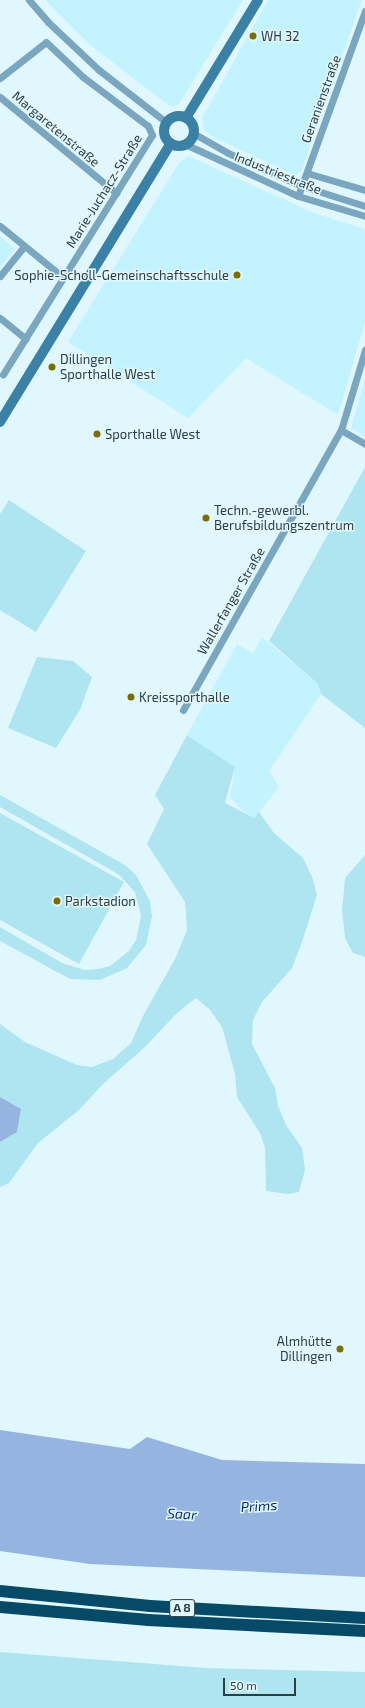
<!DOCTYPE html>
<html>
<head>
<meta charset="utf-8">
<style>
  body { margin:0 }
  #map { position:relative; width:365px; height:1708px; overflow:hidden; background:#e0f8fd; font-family:"Exo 2",sans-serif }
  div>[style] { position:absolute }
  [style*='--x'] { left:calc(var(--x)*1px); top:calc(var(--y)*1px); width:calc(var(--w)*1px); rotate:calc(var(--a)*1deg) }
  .built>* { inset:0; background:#c2f3fe }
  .green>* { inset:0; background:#afe5f0 }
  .water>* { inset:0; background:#95b4df }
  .street>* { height:7px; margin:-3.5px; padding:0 3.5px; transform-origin:3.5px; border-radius:3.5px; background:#7ba6bf }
  .secondary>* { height:10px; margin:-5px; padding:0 5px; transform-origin:5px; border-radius:5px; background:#3b80a5 }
  .secondary>.ring { margin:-5px; padding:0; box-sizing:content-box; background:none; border:10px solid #3b80a5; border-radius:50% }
  .highway>* { height:12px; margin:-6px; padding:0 6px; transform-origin:6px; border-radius:6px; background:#064a68 }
  .dots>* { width:11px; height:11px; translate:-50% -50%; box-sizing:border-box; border:2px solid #e0f8fd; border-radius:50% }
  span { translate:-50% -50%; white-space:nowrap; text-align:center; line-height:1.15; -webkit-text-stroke:3px #e0f8fd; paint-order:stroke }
  .shield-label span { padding:1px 3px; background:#e0f8fd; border:1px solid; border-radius:3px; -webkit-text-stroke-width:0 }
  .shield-label { font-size:12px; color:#2d3d40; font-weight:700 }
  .poi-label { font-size:13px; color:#2d3d40 }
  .left { translate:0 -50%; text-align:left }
  .right { translate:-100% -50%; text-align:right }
  .street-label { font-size:13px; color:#2d3d40 }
  .water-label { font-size:14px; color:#01295c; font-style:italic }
  .scale { position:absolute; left:223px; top:1678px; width:73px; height:18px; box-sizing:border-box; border:2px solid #2d3d40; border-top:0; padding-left:5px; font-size:12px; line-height:14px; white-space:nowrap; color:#2d3d40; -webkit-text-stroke:3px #e0f8fd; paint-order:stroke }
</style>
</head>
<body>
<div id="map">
  <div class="built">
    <i style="clip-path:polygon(45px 0,243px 0,179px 104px,171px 107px,90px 45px)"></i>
    <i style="clip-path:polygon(268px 0,362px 0,301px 172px,295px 175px,211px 136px,204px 130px,202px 118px)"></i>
    <i style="clip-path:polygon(188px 156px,314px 213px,365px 229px,365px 322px,338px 415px,246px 358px,188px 418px,68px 342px,179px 163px)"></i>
    <i style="clip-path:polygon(0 236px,15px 249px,0 267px)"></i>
    <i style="clip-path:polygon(365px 379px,365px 437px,351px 428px)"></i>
    <i style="clip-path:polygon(262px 637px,318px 684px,321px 694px,269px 771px,279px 787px,253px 820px,230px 798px,235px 767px,187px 735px,237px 644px,253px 653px)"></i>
  </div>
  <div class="green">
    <i style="clip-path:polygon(365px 467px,365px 728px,321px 694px,318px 684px,269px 641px)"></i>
    <i style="clip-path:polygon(9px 500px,86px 551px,36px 632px,0 610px,0 514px)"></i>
    <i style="clip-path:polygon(37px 657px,73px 661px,92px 677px,80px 710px,56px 748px,8px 728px)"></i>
    <i style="clip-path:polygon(187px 735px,235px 767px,225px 803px,254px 818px,259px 812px,274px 833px,303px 858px,313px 879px,317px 895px,302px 942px,292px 968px,262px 1002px,253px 1020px,252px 1044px,275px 1088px,278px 1106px,286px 1125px,302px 1148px,305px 1170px,299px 1192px,288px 1194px,266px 1191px,265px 1148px,260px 1133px,237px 1097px,235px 1074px,222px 1027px,210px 1010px,196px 998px,177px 1013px,145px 1047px,103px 1084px,79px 1110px,38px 1143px,9px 1183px,0 1187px,0 1142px,17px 1132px,21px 1109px,0 1097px,0 1024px,25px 1042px,77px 1065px,92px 1067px,113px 1059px,131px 1043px,144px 1014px,175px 959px,187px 930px,185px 902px,147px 844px,164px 809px,155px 795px)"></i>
    <i style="clip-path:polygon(0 795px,125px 865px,136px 875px,150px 901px,152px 916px,146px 945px,127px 968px,100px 980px,70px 979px,0 941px,0 927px,62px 963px,85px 970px,98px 969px,110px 966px,129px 951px,136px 940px,141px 916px,135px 892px,118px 874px,0 807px)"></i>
    <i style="clip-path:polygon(0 813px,124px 882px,79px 964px,0 920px)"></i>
    <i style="clip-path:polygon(365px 855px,365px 957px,353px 953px,345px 938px,342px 910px,345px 878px)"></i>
    <i style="clip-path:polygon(0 1652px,206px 1668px,365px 1672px,365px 1708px,0 1708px)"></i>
  </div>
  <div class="water">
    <i style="clip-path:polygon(0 1097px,21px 1109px,17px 1132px,0 1142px)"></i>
    <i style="clip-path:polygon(0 1430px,130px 1449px,147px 1437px,222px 1460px,365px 1464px,365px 1577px,90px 1564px,0 1551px)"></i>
  </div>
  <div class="street">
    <i style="--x:29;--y:0;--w:29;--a:49"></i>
    <i style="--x:48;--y:22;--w:70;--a:43.3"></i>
    <i style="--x:99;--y:70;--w:86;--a:37.9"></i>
    <i style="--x:0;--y:78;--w:58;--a:-38"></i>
    <i style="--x:46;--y:42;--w:51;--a:43.4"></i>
    <i style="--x:83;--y:77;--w:81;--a:37"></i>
    <i style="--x:148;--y:126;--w:10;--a:66"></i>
    <i style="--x:152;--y:135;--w:282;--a:121.9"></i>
    <i style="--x:0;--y:97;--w:151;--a:39.6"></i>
    <i style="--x:193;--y:133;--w:40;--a:29.7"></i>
    <i style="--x:228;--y:153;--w:81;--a:24"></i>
    <i style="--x:302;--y:186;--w:66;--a:17.6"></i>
    <i style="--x:185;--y:144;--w:124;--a:24.7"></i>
    <i style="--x:298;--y:196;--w:70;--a:16.6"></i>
    <i style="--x:307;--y:173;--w:60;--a:16.3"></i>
    <i style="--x:298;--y:196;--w:197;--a:-70.1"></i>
    <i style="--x:0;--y:226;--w:82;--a:39.1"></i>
    <i style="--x:0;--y:276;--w:38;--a:-51"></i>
    <i style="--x:0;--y:318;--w:33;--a:39"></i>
    <i style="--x:341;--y:430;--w:28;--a:30"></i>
    <i style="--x:183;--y:710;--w:322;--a:-60.6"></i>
    <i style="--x:341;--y:430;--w:84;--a:-73.3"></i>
  </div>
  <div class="secondary">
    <i class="ring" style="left:164px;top:116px;width:20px;height:20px"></i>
    <i style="--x:186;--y:118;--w:138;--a:-58.6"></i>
    <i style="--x:0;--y:422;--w:327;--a:-58.5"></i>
  </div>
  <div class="highway">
    <i style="--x:0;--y:1591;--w:151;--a:5.7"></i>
    <i style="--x:150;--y:1606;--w:215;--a:3.2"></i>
    <i style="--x:0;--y:1607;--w:149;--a:5"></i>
    <i style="--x:148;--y:1620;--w:217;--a:2.9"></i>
  </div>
  <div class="dots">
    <i style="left:253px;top:36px;background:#7b6b04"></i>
    <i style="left:237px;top:275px;background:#7b6b04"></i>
    <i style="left:52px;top:367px;background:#7b6b04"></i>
    <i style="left:97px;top:434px;background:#7b6b04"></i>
    <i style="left:206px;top:518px;background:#7b6b04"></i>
    <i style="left:131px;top:697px;background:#7b6b04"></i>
    <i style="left:57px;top:901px;background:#7b6b04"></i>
    <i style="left:340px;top:1349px;background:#7b6b04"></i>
  </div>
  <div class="shield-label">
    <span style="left:182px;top:1608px">A 8</span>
  </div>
  <div class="poi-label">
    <span class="left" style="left:261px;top:36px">WH 32</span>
    <span class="right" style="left:229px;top:275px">Sophie-Scholl-Gemeinschaftsschule</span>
    <span class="left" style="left:60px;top:367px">Dillingen<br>Sporthalle West</span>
    <span class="left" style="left:105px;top:434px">Sporthalle West</span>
    <span class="left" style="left:214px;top:518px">Techn.-gewerbl.<br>Berufsbildungszentrum</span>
    <span class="left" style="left:139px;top:697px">Kreissporthalle</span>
    <span class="left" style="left:65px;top:901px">Parkstadion</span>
    <span class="right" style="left:332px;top:1349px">Almhütte<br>Dillingen</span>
  </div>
  <div class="street-label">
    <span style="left:321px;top:99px;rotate:-70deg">Geranienstraße</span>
    <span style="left:56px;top:129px;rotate:40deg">Margaretenstraße</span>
    <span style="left:278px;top:173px;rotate:22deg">Industriestraße</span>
    <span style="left:104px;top:191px;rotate:-58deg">Marie-Juchacz-Straße</span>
    <span style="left:231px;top:601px;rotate:-60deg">Wallerfanger Straße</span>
  </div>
  <div class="water-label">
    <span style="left:259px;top:1506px;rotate:-3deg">Prims</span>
    <span style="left:182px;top:1514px;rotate:3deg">Saar</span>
  </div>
  <div class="scale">50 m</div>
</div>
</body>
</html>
